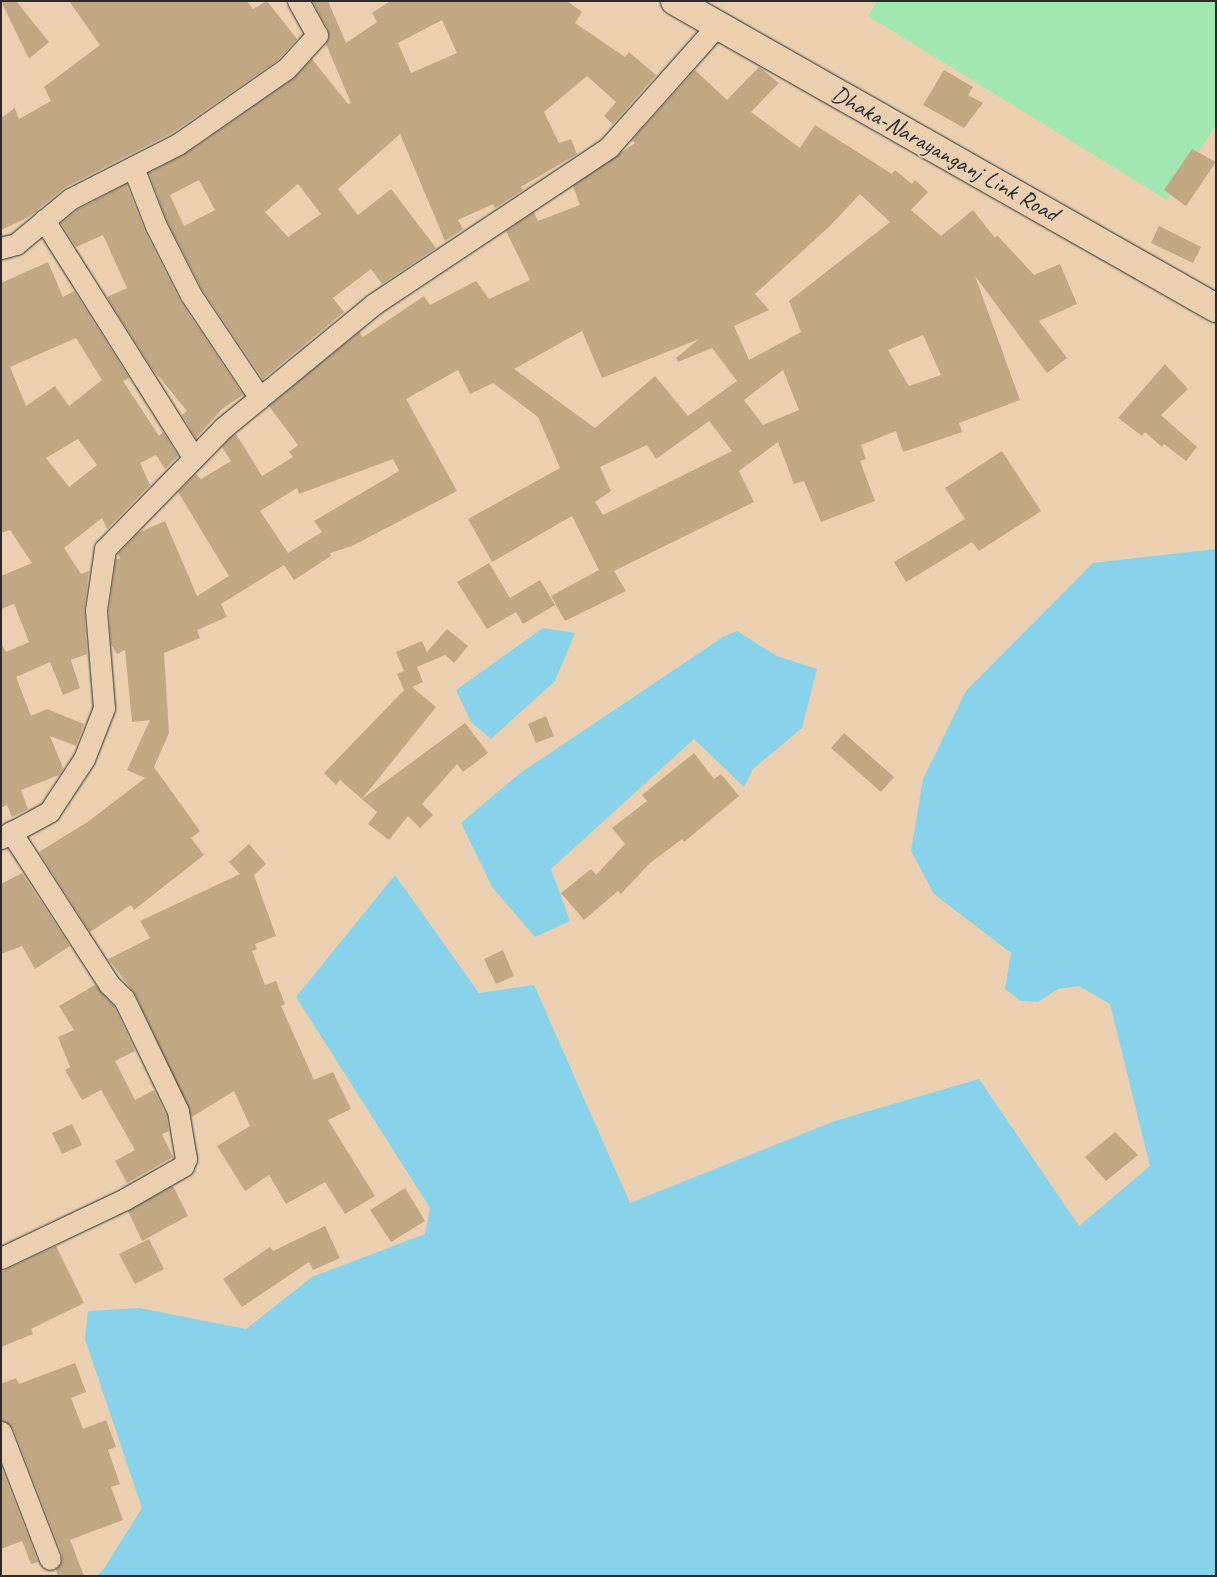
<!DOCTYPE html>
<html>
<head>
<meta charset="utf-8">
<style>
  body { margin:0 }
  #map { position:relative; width:1217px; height:1577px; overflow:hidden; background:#ead0b1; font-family:Caveat,sans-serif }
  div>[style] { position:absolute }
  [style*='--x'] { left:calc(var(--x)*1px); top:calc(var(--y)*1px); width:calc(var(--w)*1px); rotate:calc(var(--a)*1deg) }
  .green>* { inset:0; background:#a2e6b2 }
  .water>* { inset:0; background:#88d3e9 }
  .building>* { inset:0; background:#c1a885 }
  .roads { filter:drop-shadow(0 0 1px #2b2b2b) drop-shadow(0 0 1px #2b2b2b) }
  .minor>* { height:21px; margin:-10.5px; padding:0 10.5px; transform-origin:10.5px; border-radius:10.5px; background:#ead0b1 }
  .highway>* { height:28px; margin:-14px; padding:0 14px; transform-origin:14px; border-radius:14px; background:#ead0b1 }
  span { translate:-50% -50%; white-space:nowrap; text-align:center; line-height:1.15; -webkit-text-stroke:4px #ead0b1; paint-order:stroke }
  .street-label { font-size:24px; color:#2b2b2b }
  .frame { position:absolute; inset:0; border:2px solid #2b2b2b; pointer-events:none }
</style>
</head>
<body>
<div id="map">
  <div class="green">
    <i style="clip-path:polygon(877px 1px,1216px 1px,1216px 125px,1167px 200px,868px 16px)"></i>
  </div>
  <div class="water">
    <i style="clip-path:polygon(1216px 549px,1216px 1576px,96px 1576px,103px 1570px,142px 1508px,85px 1339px,88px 1311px,139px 1308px,246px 1329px,312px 1277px,425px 1234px,430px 1208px,296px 997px,395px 875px,479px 993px,534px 985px,630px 1203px,835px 1121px,979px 1079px,1079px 1226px,1150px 1166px,1110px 1004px,1079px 986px,1058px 989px,1038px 1002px,1021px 1001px,1005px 989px,1011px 953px,934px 894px,911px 851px,923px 779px,966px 691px,1093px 563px)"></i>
    <i style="clip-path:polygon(543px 628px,575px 633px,555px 681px,491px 739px,471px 722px,456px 690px)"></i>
    <i style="clip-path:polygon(737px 631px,777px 656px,817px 669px,802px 728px,753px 769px,744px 787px,694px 739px,551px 869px,570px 921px,535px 937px,492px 887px,461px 823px,519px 774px,723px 637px)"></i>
  </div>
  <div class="building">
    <i style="clip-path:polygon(1px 1px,16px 1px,49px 42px,29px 59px)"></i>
    <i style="clip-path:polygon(69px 1px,247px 1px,253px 9px,267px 1px,297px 39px,278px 60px,172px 133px,64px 188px,29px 217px,1px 230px,1px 118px,15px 108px,19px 119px,51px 101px,44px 87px,100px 45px)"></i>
    <i style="clip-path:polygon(evenodd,312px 1px,328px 1px,346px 43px,377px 22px,372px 13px,390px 1px,567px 1px,582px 12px,575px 23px,625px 57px,629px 52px,656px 75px,613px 124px,604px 116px,616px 102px,587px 76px,544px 112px,559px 143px,571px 139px,577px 154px,521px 187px,523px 190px,495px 208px,493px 204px,458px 220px,463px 229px,445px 241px,400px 134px,338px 189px,358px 215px,391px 189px,436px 248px,382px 284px,371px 269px,333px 298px,344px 312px,263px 379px,202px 289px,167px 221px,149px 173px,185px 154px,293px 79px,312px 59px,348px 104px,351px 103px,326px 44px,329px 37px,328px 29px,312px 1px,442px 20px,457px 53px,411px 73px,398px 43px,442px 20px,312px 1px,199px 180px,215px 210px,184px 226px,170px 195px,199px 180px,312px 1px,298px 184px,321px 214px,288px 237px,265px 212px,298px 184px)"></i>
    <i style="clip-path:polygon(evenodd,759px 67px,779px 83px,751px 112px,800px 148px,815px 125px,892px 174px,895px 170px,912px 184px,915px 180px,928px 192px,911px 210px,941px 236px,973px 210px,995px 238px,997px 235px,1034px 275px,1060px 264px,1077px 304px,1039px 321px,1067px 358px,1047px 373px,975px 276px,1020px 400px,959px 423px,962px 432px,903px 452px,896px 431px,861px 445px,866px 459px,860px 461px,875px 501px,821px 522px,804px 481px,794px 484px,778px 442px,739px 471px,754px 502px,614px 571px,626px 591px,565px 621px,551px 596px,599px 570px,572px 516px,492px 562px,468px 519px,560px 468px,538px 417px,493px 383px,470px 394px,458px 370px,406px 399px,457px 491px,352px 546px,330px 553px,331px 556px,294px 580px,284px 565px,221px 604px,227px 617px,197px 630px,200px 638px,164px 653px,169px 733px,154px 767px,200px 831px,191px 838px,204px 855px,134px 910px,131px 905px,90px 932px,39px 852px,89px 821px,145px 778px,127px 770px,150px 720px,132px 722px,125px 650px,117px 654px,111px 644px,109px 610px,116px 560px,120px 558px,118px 554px,138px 533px,165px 521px,197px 596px,229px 576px,178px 492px,196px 474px,201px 479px,231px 461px,222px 447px,231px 437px,236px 434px,262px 476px,293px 457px,289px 452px,298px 445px,269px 406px,359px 332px,363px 337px,424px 296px,430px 305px,476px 281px,489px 299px,530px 280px,506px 231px,534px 212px,538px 221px,580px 205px,573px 186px,635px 143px,632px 140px,695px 70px,727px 100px,759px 67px,860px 194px,890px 222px,789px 301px,801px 332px,749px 360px,734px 326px,769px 310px,755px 294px,830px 226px,860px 194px,759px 67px,582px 331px,602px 378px,699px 339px,676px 358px,678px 362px,712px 348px,737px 381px,688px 416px,655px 376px,595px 428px,514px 369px,582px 331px,759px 67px,923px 335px,941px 375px,909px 386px,888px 350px,923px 335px,759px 67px,783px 370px,799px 410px,763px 425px,744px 400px,783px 370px,759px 67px,709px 421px,732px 451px,603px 515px,595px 502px,611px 491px,600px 467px,647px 445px,656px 459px,709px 421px,759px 67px,393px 459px,399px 471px,314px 521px,322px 532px,288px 553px,260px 511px,297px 488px,299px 494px,393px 459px)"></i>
    <i style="clip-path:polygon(944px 70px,973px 87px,968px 95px,983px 103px,964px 128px,923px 105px)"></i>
    <i style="clip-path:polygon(1192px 149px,1216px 162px,1186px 206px,1164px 190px)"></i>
    <i style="clip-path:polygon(126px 184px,145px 232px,180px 301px,243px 395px,222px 409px,196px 438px,182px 415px,187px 411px,151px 367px,107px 297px,127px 288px,103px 235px,76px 247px,61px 223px,77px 210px)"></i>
    <i style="clip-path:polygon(1159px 226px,1201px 247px,1193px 263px,1151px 243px)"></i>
    <i style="clip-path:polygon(evenodd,48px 262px,63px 297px,74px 291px,129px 378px,123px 381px,159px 436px,163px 432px,178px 456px,165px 469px,156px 455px,140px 463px,150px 485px,107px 529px,102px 518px,64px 548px,81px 574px,89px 571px,84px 611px,87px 654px,71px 660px,80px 688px,63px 695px,50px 662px,16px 677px,31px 716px,47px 709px,84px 724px,76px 746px,50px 736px,63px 768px,59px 775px,21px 790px,28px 809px,12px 817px,7px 805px,1px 808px,1px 643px,6px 652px,29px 642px,14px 604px,1px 609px,1px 576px,32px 563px,10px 530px,1px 533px,1px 283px,48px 262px,76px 338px,102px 380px,69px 406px,55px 386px,26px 406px,10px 367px,76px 338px,48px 262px,78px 439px,97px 465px,69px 487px,46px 458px,78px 439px)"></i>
    <i style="clip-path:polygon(1165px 364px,1188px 389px,1161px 415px,1197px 447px,1186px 461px,1164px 444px,1162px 447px,1145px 432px,1142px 436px,1118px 418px)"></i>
    <i style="clip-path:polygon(1002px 451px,1041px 511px,979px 551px,972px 542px,906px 582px,894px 562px,965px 519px,945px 488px)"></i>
    <i style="clip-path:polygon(489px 563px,510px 598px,540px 580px,555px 605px,523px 624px,516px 612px,487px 629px,457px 582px)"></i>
    <i style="clip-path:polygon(447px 629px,468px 646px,454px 663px,445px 655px,417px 667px,423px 682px,412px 687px,436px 707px,362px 799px,340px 780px,336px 785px,324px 773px,404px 690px,397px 674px,404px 671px,396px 652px,422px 641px,427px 652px)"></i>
    <i style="clip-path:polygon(546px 716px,554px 736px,536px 743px,528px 724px)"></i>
    <i style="clip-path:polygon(465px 723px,488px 753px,463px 772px,457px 764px,422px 804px,433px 815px,420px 828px,408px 816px,389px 840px,368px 824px,377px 812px,362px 799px)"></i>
    <i style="clip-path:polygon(844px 733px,894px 777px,881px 792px,831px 748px)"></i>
    <i style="clip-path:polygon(694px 753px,714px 779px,721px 774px,739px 796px,684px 842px,682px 839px,650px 863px,621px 894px,618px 891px,584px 920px,561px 893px,591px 869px,596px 875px,625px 844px,612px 828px,647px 801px,642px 795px)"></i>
    <i style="clip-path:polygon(249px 844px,266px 864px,254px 875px,276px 936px,255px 944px,257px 949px,252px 951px,265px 985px,276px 981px,285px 1004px,281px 1006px,314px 1080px,333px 1072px,351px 1109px,328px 1120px,375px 1196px,345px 1214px,325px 1182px,286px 1204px,269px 1175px,245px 1191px,217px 1146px,250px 1126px,234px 1091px,192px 1117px,135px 994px,108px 959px,150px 938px,140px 921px,240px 874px,229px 862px)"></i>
    <i style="clip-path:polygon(22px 873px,70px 946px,35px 969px,22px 946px,1px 954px,1px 884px)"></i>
    <i style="clip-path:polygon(503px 950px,514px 976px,496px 984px,484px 959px)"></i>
    <i style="clip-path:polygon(95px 985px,114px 1006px,135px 1051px,115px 1061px,135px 1100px,154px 1090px,166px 1115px,169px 1131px,162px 1134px,173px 1157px,127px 1183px,115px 1161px,135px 1150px,101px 1090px,82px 1100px,65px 1070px,70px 1067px,58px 1037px,74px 1030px,59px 1006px)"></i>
    <i style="clip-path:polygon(72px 1124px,82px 1145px,62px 1154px,52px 1133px)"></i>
    <i style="clip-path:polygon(1115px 1132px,1138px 1155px,1106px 1181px,1085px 1157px)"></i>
    <i style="clip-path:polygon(173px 1186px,188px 1216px,142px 1241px,128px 1211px)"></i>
    <i style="clip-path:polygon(405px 1188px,425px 1221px,391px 1242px,370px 1210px)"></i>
    <i style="clip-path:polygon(325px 1226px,340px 1258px,313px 1270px,309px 1262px,242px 1307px,223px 1279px,270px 1247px,273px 1251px)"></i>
    <i style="clip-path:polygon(149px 1239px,164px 1269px,135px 1284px,119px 1254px)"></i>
    <i style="clip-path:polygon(56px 1246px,84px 1303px,31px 1329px,33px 1334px,1px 1347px,1px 1272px)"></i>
    <i style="clip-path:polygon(75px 1363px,86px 1392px,71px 1398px,83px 1429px,106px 1420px,116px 1447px,108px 1450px,120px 1484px,111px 1487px,123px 1520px,70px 1540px,84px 1576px,58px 1576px,56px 1570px,62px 1561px,62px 1554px,13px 1428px,1px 1420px,1px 1384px,16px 1378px,19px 1384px)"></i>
    <i style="clip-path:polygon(1px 1467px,38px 1562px,31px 1564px,22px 1541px,1px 1549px)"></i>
  </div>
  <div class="roads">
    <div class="minor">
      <i style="--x:133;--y:167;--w:63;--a:68.7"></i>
      <i style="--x:156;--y:226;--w:77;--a:63.1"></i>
      <i style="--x:191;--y:295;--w:124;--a:56.2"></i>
      <i style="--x:44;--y:220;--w:281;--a:57.8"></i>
      <i style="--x:1;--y:248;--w:16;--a:-15"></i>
      <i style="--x:16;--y:244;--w:70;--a:-39.8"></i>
      <i style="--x:70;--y:199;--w:121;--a:-27"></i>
      <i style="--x:178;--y:144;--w:131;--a:-34.8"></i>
      <i style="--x:286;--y:69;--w:46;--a:-47.6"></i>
      <i style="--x:317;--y:35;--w:39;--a:-119"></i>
      <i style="--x:1;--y:838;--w:55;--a:-28.4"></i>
      <i style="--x:49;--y:812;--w:64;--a:-56.6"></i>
      <i style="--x:84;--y:759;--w:55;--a:-68.6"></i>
      <i style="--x:104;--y:708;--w:98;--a:-94.7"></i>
      <i style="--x:96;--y:610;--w:62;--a:-81.6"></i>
      <i style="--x:105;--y:549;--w:169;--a:-45.7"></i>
      <i style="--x:223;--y:428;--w:195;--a:-39.4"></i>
      <i style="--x:374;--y:304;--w:283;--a:-33.7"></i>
      <i style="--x:609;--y:147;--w:161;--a:-48.3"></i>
      <i style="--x:1;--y:1258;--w:137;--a:-25.4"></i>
      <i style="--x:125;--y:1199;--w:67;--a:-29.6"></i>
      <i style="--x:183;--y:1166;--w:8;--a:-67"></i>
      <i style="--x:186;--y:1159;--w:49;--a:-99.5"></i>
      <i style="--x:178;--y:1111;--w:124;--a:-115.7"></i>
      <i style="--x:124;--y:999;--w:21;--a:-135"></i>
      <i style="--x:109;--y:984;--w:181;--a:-122.8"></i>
      <i style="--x:1;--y:1432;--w:136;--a:68.9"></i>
    </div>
    <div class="highway">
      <i style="--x:675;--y:1;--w:622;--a:29.57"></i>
    </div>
  </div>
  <div class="street-label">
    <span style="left:945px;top:154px;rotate:29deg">Dhaka-Narayanganj Link Road</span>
  </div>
  <div class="frame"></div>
</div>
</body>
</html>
